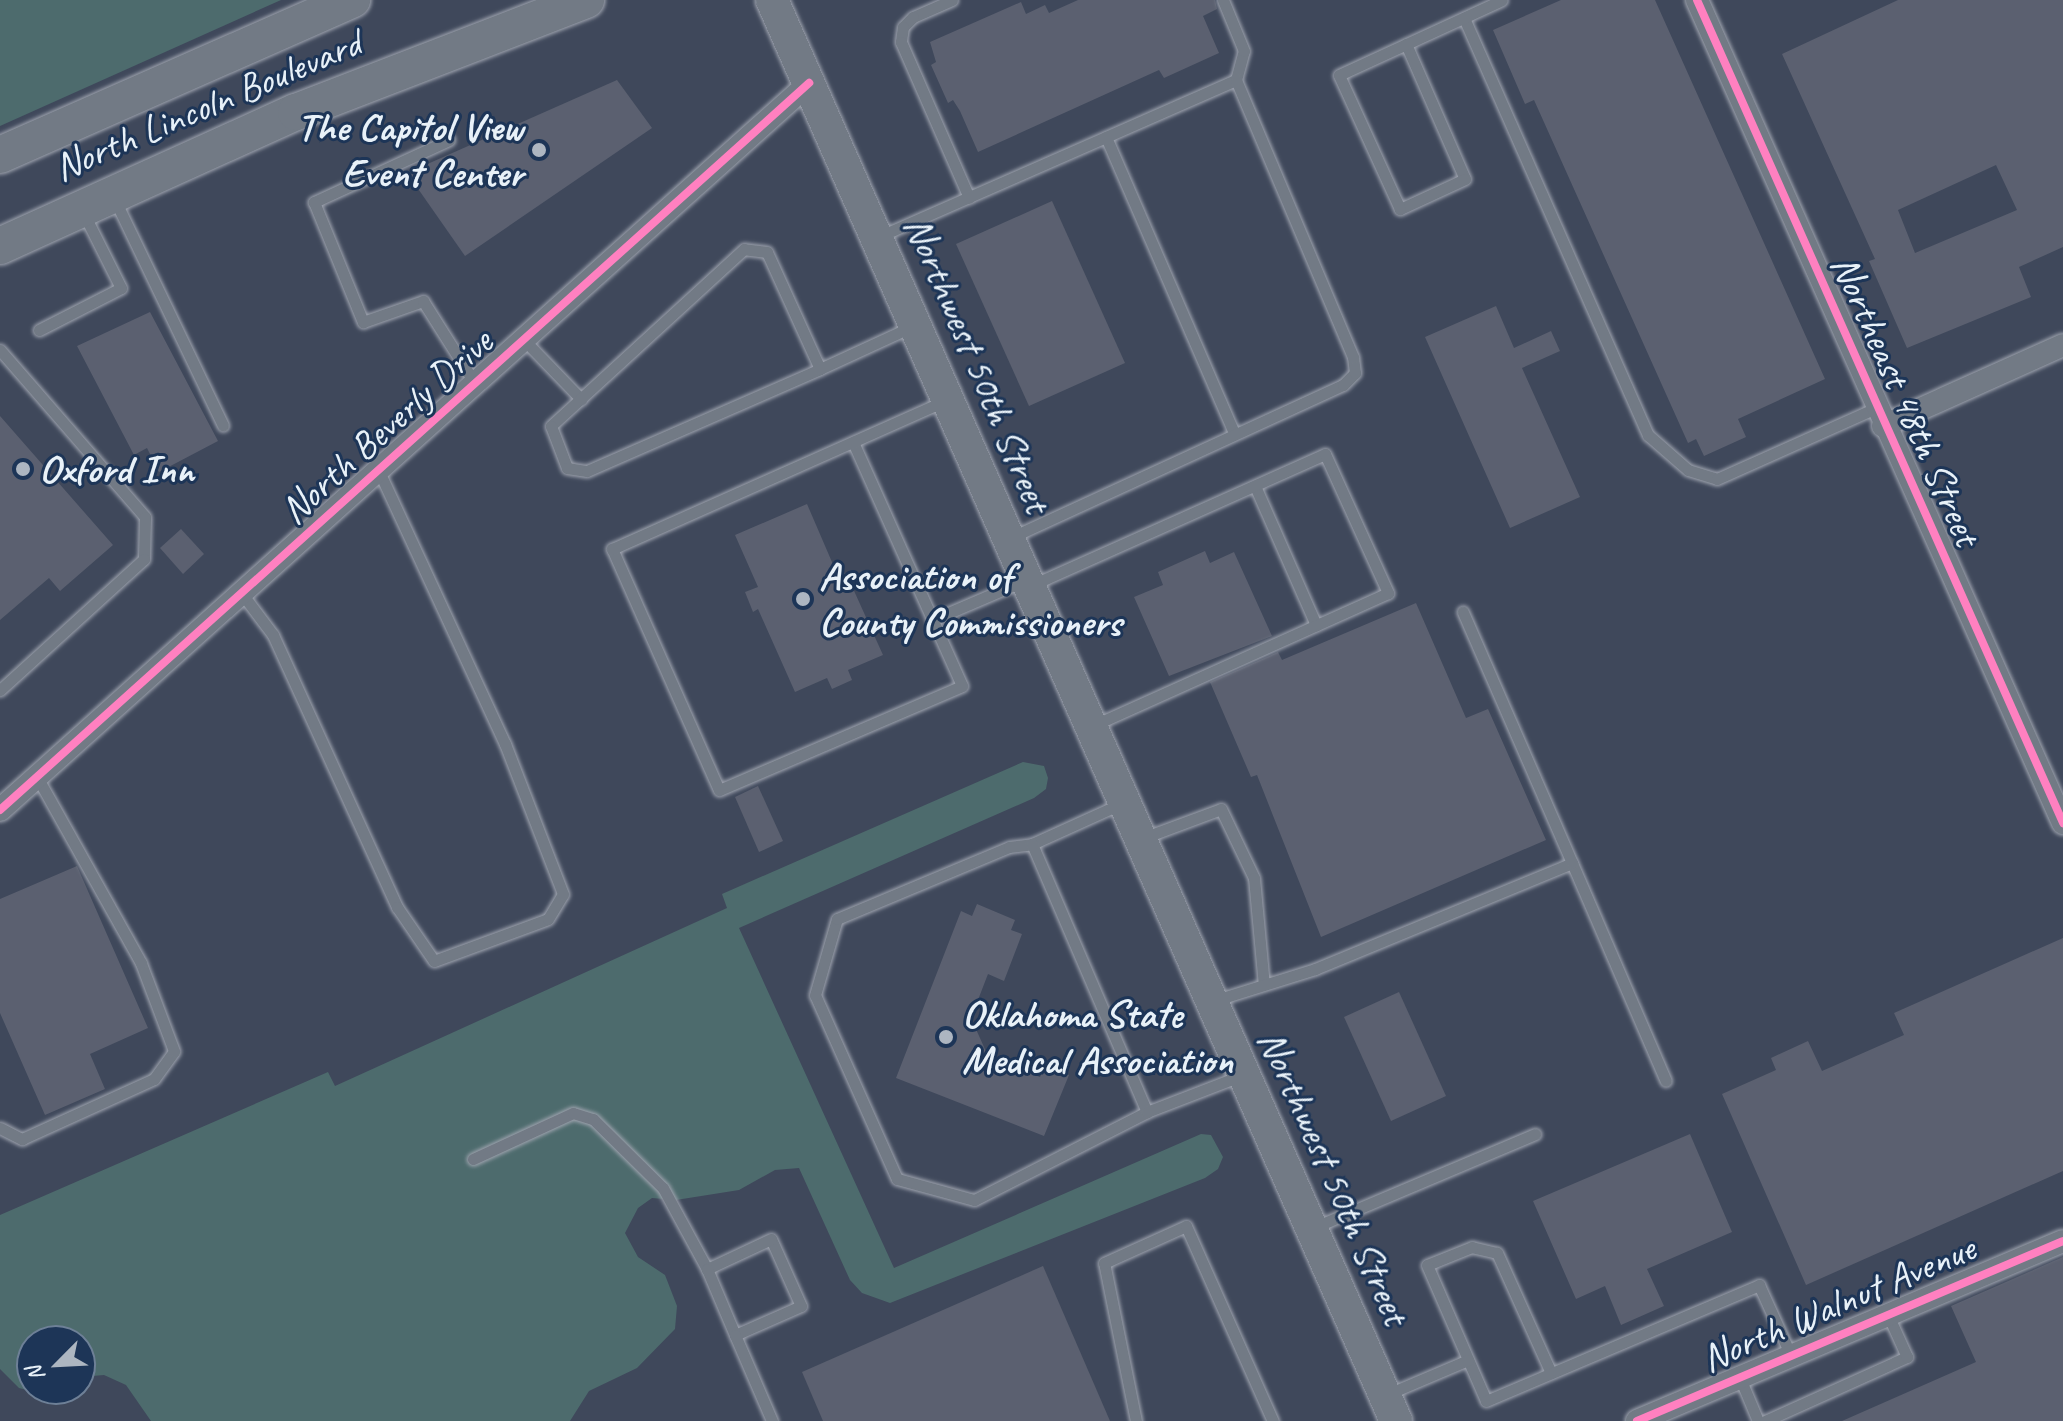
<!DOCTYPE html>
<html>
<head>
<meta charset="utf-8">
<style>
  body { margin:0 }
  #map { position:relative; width:2063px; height:1421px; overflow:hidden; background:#3f485b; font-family:Caveat,sans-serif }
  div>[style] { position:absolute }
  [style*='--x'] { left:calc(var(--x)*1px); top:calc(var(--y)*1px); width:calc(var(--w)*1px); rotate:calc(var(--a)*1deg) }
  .green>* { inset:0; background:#4d6b6d }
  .building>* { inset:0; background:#5b6070 }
  .roads { filter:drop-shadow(0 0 2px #9fa4af) drop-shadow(0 0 2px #9fa4af) }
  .lane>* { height:11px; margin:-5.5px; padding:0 5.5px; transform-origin:5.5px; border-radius:5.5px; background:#727a85 }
  .street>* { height:22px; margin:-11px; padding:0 11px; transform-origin:11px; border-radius:11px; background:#727a85 }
  .secondary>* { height:32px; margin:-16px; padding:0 16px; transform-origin:16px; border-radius:16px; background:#727a85 }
  .primary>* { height:36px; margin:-18px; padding:0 18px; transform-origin:18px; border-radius:18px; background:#727a85 }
  .cycleway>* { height:8px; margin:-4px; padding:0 4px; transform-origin:4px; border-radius:4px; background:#ff80c0 }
  .dots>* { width:22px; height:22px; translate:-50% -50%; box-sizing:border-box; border:4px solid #1d3557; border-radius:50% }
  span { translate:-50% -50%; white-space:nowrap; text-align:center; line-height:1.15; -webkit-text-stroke:6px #1d3557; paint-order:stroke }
  .street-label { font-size:40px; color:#e8f1f8 }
  .poi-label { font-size:40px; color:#e8f1f8; font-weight:700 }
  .right { translate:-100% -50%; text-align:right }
  .left { translate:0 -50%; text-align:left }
  .north { position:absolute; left:16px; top:1325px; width:80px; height:80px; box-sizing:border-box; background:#1d3557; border:2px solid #6e8097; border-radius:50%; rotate:246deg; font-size:22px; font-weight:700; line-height:32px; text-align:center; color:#e8f1f8 }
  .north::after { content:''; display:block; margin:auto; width:28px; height:36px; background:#adb6c1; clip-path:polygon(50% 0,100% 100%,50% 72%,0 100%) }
</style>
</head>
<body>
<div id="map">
  <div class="green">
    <i style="clip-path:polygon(0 0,281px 0,0 126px)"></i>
    <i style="clip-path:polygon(1023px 762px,1044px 766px,1048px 778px,1046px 789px,1034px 798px,739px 928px,894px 1268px,1201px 1134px,1211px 1135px,1223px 1157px,1218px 1169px,1205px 1178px,890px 1303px,862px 1293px,850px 1280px,799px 1168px,775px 1170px,739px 1190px,676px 1200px,652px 1198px,638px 1208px,625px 1233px,638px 1257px,665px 1275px,677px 1306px,675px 1329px,637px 1368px,589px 1391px,570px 1421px,151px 1421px,126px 1385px,104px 1375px,80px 1377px,80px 1341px,32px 1341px,32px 1389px,50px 1391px,35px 1392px,19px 1388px,0 1369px,0 1215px,328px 1072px,335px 1086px,727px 908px,722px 894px)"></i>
  </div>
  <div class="building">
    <i style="clip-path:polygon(1078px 0,1215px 0,1217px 9px,1203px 16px,1219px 53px,1164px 78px,1159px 70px,978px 152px,960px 111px,953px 100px,948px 103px,931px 65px,936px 62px,930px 42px,1021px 2px,1026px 14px,1045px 5px,1049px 13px)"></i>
    <i style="clip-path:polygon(1561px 0,1655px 0,1825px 379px,1738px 419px,1746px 437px,1704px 456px,1696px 439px,1688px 443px,1534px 100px,1525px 104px,1493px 30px)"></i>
    <i style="clip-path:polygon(evenodd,1898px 0,2063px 0,2063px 247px,2019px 267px,2031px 297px,1907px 348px,1869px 261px,1875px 259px,1782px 54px,1898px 0,1996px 165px,2017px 210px,1915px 253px,1898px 210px,1996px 165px)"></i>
    <i style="clip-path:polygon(617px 80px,652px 128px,465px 256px,407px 173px)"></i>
    <i style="clip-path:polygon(1052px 201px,1125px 363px,1029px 406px,956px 244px)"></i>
    <i style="clip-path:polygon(1496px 306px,1514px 348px,1551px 331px,1560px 351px,1522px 368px,1580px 497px,1510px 528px,1425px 337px)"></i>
    <i style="clip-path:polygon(150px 312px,218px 441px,159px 472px,147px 448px,134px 455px,77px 346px)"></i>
    <i style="clip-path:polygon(0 416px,113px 545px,60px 591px,49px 578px,0 620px)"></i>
    <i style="clip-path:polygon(807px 504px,838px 576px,846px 573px,883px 655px,848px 670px,852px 680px,832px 689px,827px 678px,795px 692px,758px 609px,753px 612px,745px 592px,758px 587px,735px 535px)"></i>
    <i style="clip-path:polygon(181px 529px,204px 554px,183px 574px,160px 548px)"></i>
    <i style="clip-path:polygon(1205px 551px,1210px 563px,1234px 552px,1272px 636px,1169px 676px,1134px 597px,1163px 585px,1158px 572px)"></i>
    <i style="clip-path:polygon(1416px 603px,1466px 718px,1488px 709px,1546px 840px,1321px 937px,1257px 775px,1251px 777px,1210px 682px,1278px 652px,1282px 660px)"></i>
    <i style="clip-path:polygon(758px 786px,783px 841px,759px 852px,735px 797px)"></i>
    <i style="clip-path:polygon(77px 866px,148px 1028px,90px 1054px,105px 1089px,45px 1115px,0 1013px,0 899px)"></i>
    <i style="clip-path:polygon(977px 904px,1015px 920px,1011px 930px,1022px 934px,1004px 981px,988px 974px,971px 1018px,988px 1056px,1040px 1077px,1044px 1065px,1069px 1075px,1044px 1136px,896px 1078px,961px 911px,972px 916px)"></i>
    <i style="clip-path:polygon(2063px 938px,2063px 1171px,1806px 1285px,1722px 1094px,1776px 1070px,1771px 1058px,1808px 1041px,1822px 1071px,1904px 1035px,1894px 1013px)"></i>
    <i style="clip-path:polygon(1399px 992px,1446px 1096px,1391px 1121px,1344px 1017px)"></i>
    <i style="clip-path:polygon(1690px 1134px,1732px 1232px,1647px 1269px,1664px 1306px,1621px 1325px,1605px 1286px,1576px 1299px,1533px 1201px)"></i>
    <i style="clip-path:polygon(2063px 1257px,2063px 1421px,1842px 1421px,1976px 1362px,1951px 1306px)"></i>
    <i style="clip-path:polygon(1043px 1266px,1110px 1421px,823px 1421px,802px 1372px)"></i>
  </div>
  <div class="roads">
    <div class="lane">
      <i style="--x:952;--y:0;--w:43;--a:156.4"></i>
      <i style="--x:913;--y:17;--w:14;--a:135"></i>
      <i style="--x:903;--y:27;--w:15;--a:98"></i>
      <i style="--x:901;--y:42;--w:170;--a:66.4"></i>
      <i style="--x:1464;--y:18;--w:456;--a:66.2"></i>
      <i style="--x:1648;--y:435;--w:53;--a:41.2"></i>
      <i style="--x:1688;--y:470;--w:30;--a:17"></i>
      <i style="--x:1717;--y:479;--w:174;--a:-24.1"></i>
      <i style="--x:1406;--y:44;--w:147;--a:66.4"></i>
      <i style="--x:1465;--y:179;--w:72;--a:155.2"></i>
      <i style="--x:1400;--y:209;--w:147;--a:-114.5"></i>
      <i style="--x:1339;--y:75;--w:179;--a:-24.7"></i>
      <i style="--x:1106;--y:137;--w:322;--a:66.6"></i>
      <i style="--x:449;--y:140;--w:149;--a:155.3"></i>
      <i style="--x:314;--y:202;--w:130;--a:67.8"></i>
      <i style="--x:363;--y:322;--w:64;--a:-19.3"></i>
      <i style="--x:423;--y:301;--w:99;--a:57.8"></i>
      <i style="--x:115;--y:200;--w:250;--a:64.4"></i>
      <i style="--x:878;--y:237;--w:391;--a:-23.7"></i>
      <i style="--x:1236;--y:80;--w:30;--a:-75"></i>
      <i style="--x:1244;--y:51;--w:55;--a:-112.4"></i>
      <i style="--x:39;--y:330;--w:92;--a:-27.1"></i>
      <i style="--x:121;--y:288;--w:83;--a:-116.6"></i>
      <i style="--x:525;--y:341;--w:81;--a:46"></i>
      <i style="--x:0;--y:350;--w:221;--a:49"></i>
      <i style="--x:145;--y:517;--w:42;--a:91.4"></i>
      <i style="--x:144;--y:559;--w:195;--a:137.7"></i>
      <i style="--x:820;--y:369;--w:128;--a:-114.4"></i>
      <i style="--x:767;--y:252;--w:23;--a:-173"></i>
      <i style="--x:744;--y:249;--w:262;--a:137.5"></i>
      <i style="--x:551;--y:426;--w:45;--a:69.1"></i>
      <i style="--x:567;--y:468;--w:20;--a:9"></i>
      <i style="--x:587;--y:471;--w:254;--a:-23.6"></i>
      <i style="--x:820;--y:369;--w:102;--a:-24.8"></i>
      <i style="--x:853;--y:442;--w:267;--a:65.9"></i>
      <i style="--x:962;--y:686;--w:264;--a:156.8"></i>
      <i style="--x:719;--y:790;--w:264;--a:-113.9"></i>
      <i style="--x:612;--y:549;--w:364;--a:-24"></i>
      <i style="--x:1255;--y:486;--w:152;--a:66.3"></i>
      <i style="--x:1012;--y:537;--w:364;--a:-24.7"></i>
      <i style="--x:1343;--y:385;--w:17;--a:-45"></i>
      <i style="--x:1355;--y:373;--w:16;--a:-97"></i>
      <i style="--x:1353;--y:357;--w:301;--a:-112.9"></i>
      <i style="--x:1032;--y:585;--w:321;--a:-24.1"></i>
      <i style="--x:1325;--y:454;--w:153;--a:65.6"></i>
      <i style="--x:1388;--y:593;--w:322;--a:155.8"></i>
      <i style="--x:243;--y:595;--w:50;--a:53.1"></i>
      <i style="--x:273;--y:635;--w:299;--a:65.5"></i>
      <i style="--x:397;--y:907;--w:65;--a:55.6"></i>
      <i style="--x:434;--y:961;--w:121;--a:-20.2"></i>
      <i style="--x:548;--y:919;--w:29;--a:-59"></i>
      <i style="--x:563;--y:894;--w:161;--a:-111.1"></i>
      <i style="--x:505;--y:744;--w:298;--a:-114.8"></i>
      <i style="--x:932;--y:620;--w:99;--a:-23.2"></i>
      <i style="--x:1143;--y:838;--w:83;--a:-20.4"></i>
      <i style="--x:1221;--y:809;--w:76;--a:64.4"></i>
      <i style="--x:1254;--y:878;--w:107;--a:84.7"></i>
      <i style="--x:1032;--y:844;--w:100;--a:-24.3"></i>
      <i style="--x:1572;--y:863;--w:237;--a:66.7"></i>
      <i style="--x:1216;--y:1000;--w:104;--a:-17.4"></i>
      <i style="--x:1315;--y:969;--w:278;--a:-22.4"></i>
      <i style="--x:1572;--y:863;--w:274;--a:-113.5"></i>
      <i style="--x:1147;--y:1112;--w:194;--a:153"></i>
      <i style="--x:974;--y:1200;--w:80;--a:-164.7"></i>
      <i style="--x:897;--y:1179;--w:201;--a:-114"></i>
      <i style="--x:815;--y:995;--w:79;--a:-73.9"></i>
      <i style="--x:837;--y:919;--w:186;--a:-22.7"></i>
      <i style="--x:1009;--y:847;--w:23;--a:-7"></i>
      <i style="--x:1032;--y:844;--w:292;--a:66.8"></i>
      <i style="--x:1147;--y:1112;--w:103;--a:-21.1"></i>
      <i style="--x:0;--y:1128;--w:25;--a:27"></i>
      <i style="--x:22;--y:1139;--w:145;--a:-24.4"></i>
      <i style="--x:154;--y:1079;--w:34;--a:-54"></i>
      <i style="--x:174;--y:1051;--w:94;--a:-110.6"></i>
      <i style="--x:141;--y:963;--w:213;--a:-119.2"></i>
      <i style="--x:473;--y:1159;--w:110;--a:-24.7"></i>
      <i style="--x:573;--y:1113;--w:21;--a:17"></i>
      <i style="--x:593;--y:1119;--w:98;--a:44.6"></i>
      <i style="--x:663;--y:1188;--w:92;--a:61.5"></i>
      <i style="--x:1315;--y:1227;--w:239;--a:-22.9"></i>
      <i style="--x:735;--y:1335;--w:72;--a:-23.7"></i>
      <i style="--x:801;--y:1306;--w:73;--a:-114.1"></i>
      <i style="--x:771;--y:1239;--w:71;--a:154.9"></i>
      <i style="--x:707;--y:1269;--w:72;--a:67"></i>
      <i style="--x:735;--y:1335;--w:94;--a:66.7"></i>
      <i style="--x:1551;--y:1373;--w:132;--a:-114.2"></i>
      <i style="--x:1497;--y:1253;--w:26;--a:-167"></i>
      <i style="--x:1472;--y:1247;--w:48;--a:158.2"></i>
      <i style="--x:1427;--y:1265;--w:148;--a:66.5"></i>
      <i style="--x:1486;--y:1401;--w:297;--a:-23"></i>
      <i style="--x:1759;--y:1285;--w:78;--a:65.7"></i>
      <i style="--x:1740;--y:1378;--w:47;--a:67.3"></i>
      <i style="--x:1388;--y:1394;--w:87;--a:-23"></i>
      <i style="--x:1136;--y:1421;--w:161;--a:-101.4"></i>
      <i style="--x:1104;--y:1263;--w:90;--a:-24.3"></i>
      <i style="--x:1186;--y:1226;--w:214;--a:66"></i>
      <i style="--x:1765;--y:1421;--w:156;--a:-24.3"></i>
      <i style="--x:1907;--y:1357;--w:46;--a:-114.3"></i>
    </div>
    <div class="street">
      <i style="--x:1697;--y:0;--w:901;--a:66.02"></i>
      <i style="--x:1883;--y:426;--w:197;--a:-24.2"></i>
      <i style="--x:0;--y:810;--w:1088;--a:-41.94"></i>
      <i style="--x:1637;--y:1421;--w:462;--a:-22.9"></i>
    </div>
    <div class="secondary">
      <i style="--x:772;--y:0;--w:1552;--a:66.29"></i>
    </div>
    <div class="primary">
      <i style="--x:0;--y:155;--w:385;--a:-23.8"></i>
      <i style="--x:0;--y:246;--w:325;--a:-24.4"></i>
      <i style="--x:296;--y:112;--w:311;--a:-21.1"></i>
    </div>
  </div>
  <div class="cycleway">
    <i style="--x:1697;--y:0;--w:901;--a:66.02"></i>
    <i style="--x:0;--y:810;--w:1088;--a:-41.94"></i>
    <i style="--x:1637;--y:1421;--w:462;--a:-22.9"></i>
  </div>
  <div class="dots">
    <i style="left:539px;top:150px;background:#adb6c1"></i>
    <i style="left:23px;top:469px;background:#adb6c1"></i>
    <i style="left:803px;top:599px;background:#adb6c1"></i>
    <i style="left:946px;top:1037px;background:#adb6c1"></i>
  </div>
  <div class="street-label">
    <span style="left:207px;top:105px;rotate:-23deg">North Lincoln Boulevard</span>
    <span style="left:978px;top:364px;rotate:67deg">Northwest 50th Street</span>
    <span style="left:1906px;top:400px;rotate:66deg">Northeast 48th Street</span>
    <span style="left:386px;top:426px;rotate:-42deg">North Beverly Drive</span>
    <span style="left:1334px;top:1177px;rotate:66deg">Northwest 50th Street</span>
    <span style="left:1838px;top:1303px;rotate:-23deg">North Walnut Avenue</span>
  </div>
  <div class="poi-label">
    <span class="right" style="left:523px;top:150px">The Capitol View<br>Event Center</span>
    <span class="left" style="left:39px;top:469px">Oxford Inn</span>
    <span class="left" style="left:819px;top:599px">Association of<br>County Commissioners</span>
    <span class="left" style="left:962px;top:1037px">Oklahoma State<br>Medical Association</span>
  </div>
  <div class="north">N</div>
</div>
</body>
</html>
